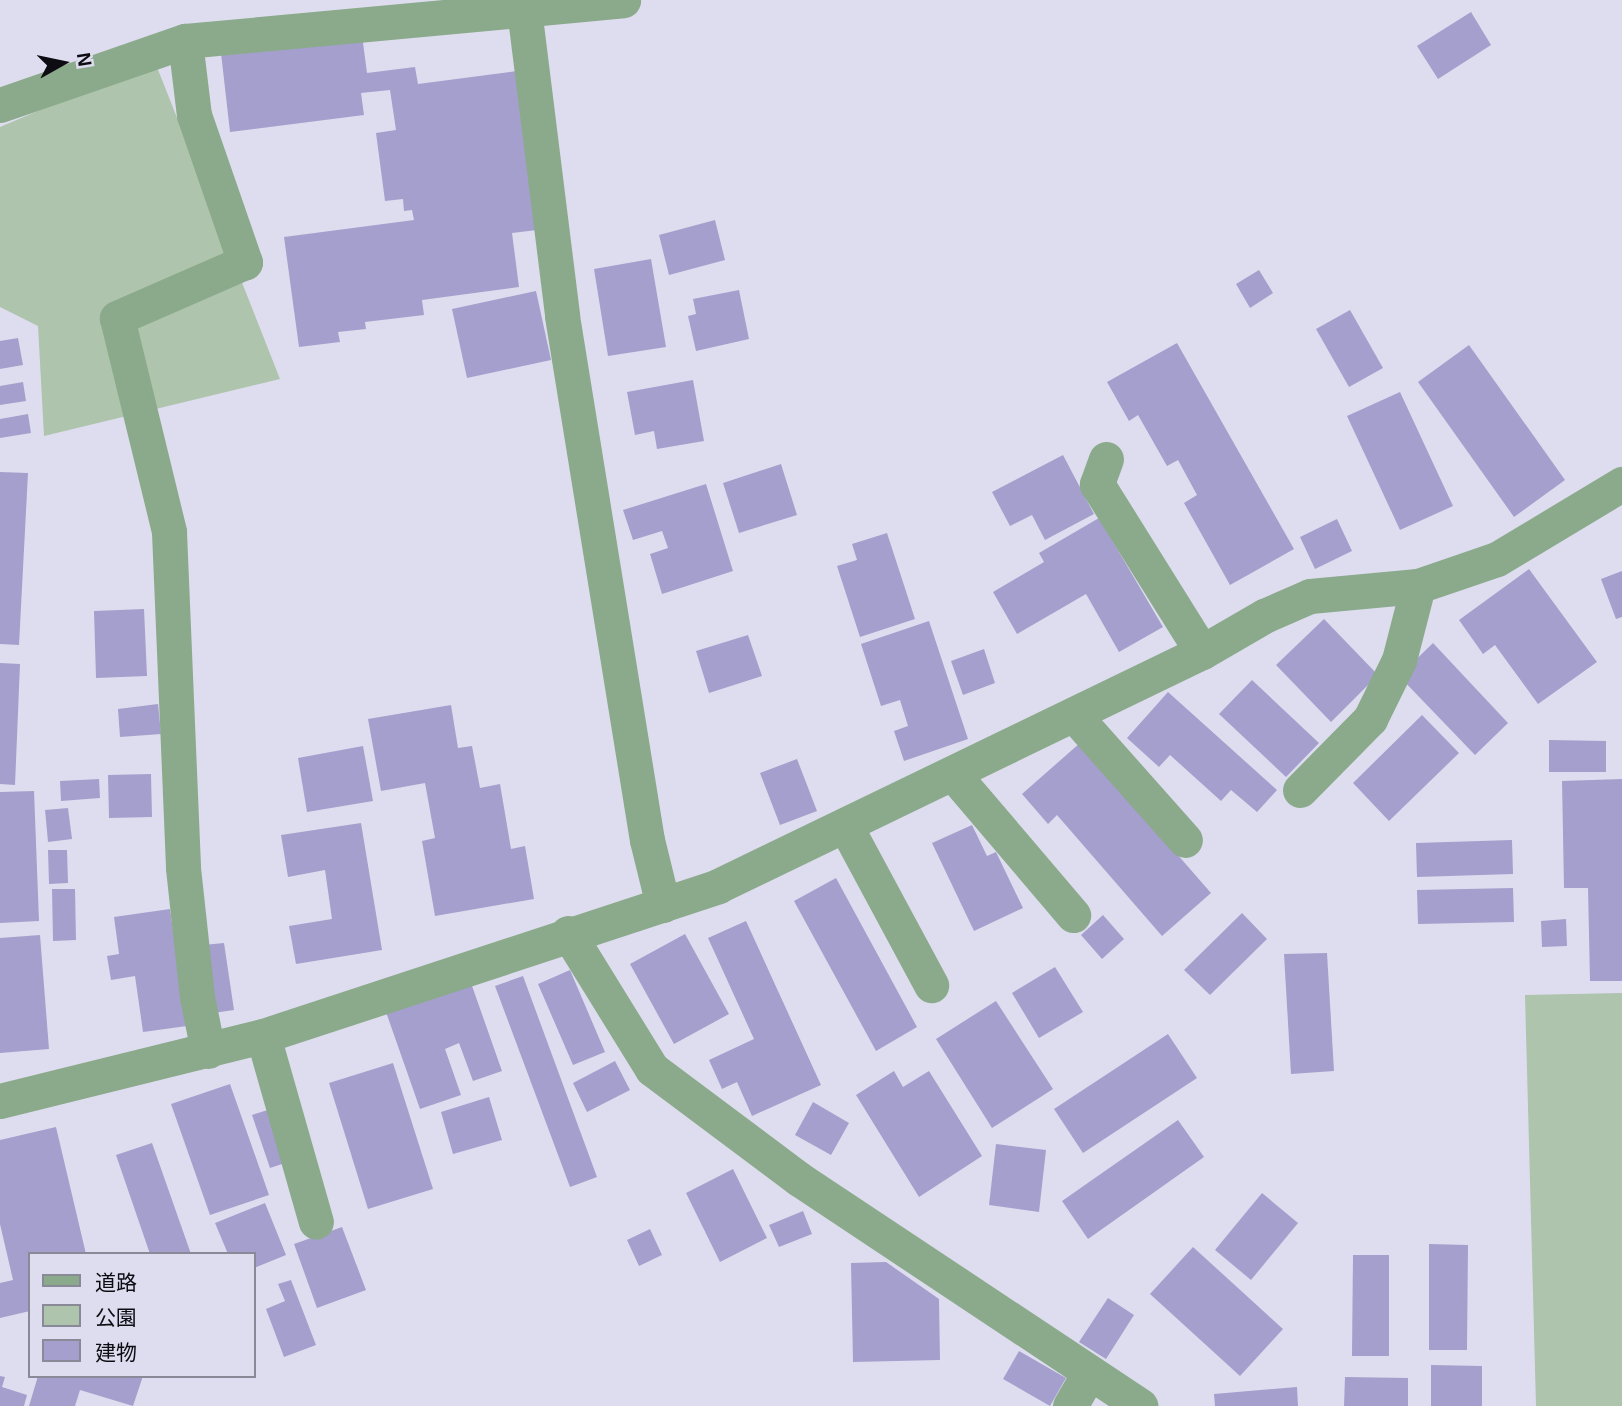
<!DOCTYPE html>
<html>
<head>
<meta charset="utf-8">
<style>
  body { margin:0 }
  #map { position:relative; width:1622px; height:1406px; overflow:hidden; background:#deddef; font-family:Arial,"Noto Sans JP",sans-serif }
  div>[style] { position:absolute }
  [style*='--x'] { left:calc(var(--x)*1px); top:calc(var(--y)*1px); width:calc(var(--w)*1px); rotate:calc(var(--a)*1deg) }
  .green>* { inset:0; background:#aec4ad }
  .building>* { inset:0; background:#a49fcc }
  .street>* { height:35px; margin:-17.5px; padding:0 17.5px; transform-origin:17.5px; border-radius:17.5px; background:#8baa8b }
  span { translate:-50% -50%; white-space:nowrap; text-align:center; line-height:1.15; -webkit-text-stroke:7px #deddef; paint-order:stroke }
  .legend { position:absolute; left:28px; top:1252px; width:228px; height:126px; box-sizing:border-box; background:#deddef; border:2px solid #8a8997; margin:0; padding:9px 12px; list-style:none; font-size:21px; color:#0d0c12 }
  .legend li { display:flex; align-items:center; gap:14px; height:35px }
  .legend b { width:35px; border:2px solid #8a8997 }
  .north { position:absolute; left:28px; top:28px; width:70px; height:70px; -webkit-text-stroke:5px #deddef; paint-order:stroke; rotate:81deg; font-size:19px; font-weight:700; line-height:28px; text-align:center; color:#0d0c12 }
  .north::after { content:''; display:block; margin:auto; width:24px; height:32px; background:#0d0c12; clip-path:polygon(50% 0,100% 100%,50% 72%,0 100%) }
</style>
</head>
<body>
<div id="map">
  <div class="green">
    <i style="clip-path:polygon(157px 67px,280px 379px,44px 436px,38px 326px,0 307px,0 127px,123px 75px)"></i>
    <i style="clip-path:polygon(1622px 993px,1622px 1406px,1536px 1406px,1525px 995px)"></i>
  </div>
  <div class="building">
    <i style="clip-path:polygon(1471px 12px,1491px 45px,1438px 79px,1417px 46px)"></i>
    <i style="clip-path:polygon(362px 35px,367px 73px,415px 67px,418px 84px,517px 71px,537px 230px,512px 233px,519px 287px,422px 300px,424px 315px,365px 322px,366px 329px,338px 332px,340px 342px,299px 347px,284px 237px,414px 220px,412px 210px,404px 211px,403px 199px,385px 201px,376px 133px,396px 130px,390px 90px,361px 93px,364px 115px,230px 132px,221px 53px)"></i>
    <i style="clip-path:polygon(715px 220px,725px 260px,669px 275px,659px 235px)"></i>
    <i style="clip-path:polygon(651px 259px,666px 347px,608px 356px,594px 269px)"></i>
    <i style="clip-path:polygon(1259px 270px,1273px 293px,1250px 308px,1236px 284px)"></i>
    <i style="clip-path:polygon(739px 290px,749px 339px,696px 351px,688px 316px,696px 314px,693px 299px)"></i>
    <i style="clip-path:polygon(536px 291px,551px 360px,467px 378px,452px 309px)"></i>
    <i style="clip-path:polygon(1350px 310px,1383px 368px,1349px 387px,1316px 329px)"></i>
    <i style="clip-path:polygon(18px 338px,23px 365px,0 369px,0 341px)"></i>
    <i style="clip-path:polygon(1177px 343px,1294px 549px,1230px 585px,1184px 503px,1197px 495px,1178px 460px,1167px 466px,1138px 415px,1129px 421px,1107px 382px)"></i>
    <i style="clip-path:polygon(1469px 345px,1565px 480px,1514px 517px,1418px 382px)"></i>
    <i style="clip-path:polygon(693px 380px,704px 441px,657px 449px,654px 431px,635px 435px,627px 392px)"></i>
    <i style="clip-path:polygon(23px 382px,26px 401px,0 405px,0 386px)"></i>
    <i style="clip-path:polygon(1400px 392px,1453px 506px,1400px 530px,1347px 416px)"></i>
    <i style="clip-path:polygon(28px 414px,31px 433px,0 438px,0 419px)"></i>
    <i style="clip-path:polygon(1063px 455px,1094px 514px,1045px 540px,1032px 515px,1010px 526px,992px 492px)"></i>
    <i style="clip-path:polygon(781px 464px,797px 515px,739px 533px,723px 483px)"></i>
    <i style="clip-path:polygon(0 472px,28px 473px,19px 645px,0 644px)"></i>
    <i style="clip-path:polygon(706px 484px,733px 571px,662px 594px,650px 554px,668px 548px,662px 531px,633px 540px,623px 510px)"></i>
    <i style="clip-path:polygon(1099px 518px,1163px 627px,1119px 652px,1086px 594px,1017px 634px,993px 592px,1044px 562px,1039px 553px)"></i>
    <i style="clip-path:polygon(1337px 519px,1352px 551px,1315px 569px,1300px 537px)"></i>
    <i style="clip-path:polygon(887px 533px,915px 619px,860px 637px,837px 566px,857px 560px,852px 544px)"></i>
    <i style="clip-path:polygon(1529px 569px,1597px 662px,1538px 704px,1495px 645px,1483px 654px,1459px 620px)"></i>
    <i style="clip-path:polygon(1622px 571px,1622px 617px,1616px 619px,1601px 579px)"></i>
    <i style="clip-path:polygon(144px 609px,147px 676px,96px 678px,94px 611px)"></i>
    <i style="clip-path:polygon(1324px 619px,1378px 675px,1331px 722px,1276px 665px)"></i>
    <i style="clip-path:polygon(929px 621px,968px 739px,904px 761px,894px 731px,908px 726px,900px 700px,881px 706px,861px 644px)"></i>
    <i style="clip-path:polygon(748px 635px,762px 676px,709px 693px,696px 651px)"></i>
    <i style="clip-path:polygon(1433px 643px,1508px 723px,1475px 755px,1399px 676px)"></i>
    <i style="clip-path:polygon(984px 649px,995px 683px,963px 695px,951px 661px)"></i>
    <i style="clip-path:polygon(0 663px,20px 664px,15px 785px,0 784px)"></i>
    <i style="clip-path:polygon(1252px 680px,1319px 743px,1286px 777px,1219px 714px)"></i>
    <i style="clip-path:polygon(1168px 692px,1277px 790px,1257px 812px,1231px 790px,1221px 801px,1170px 755px,1159px 767px,1127px 738px)"></i>
    <i style="clip-path:polygon(158px 704px,161px 734px,120px 737px,118px 709px)"></i>
    <i style="clip-path:polygon(451px 705px,458px 748px,472px 746px,480px 788px,500px 784px,511px 849px,525px 846px,534px 899px,435px 916px,422px 841px,435px 838px,425px 783px,381px 791px,368px 719px)"></i>
    <i style="clip-path:polygon(1422px 715px,1459px 753px,1389px 821px,1353px 783px)"></i>
    <i style="clip-path:polygon(1549px 740px,1606px 741px,1606px 772px,1549px 772px)"></i>
    <i style="clip-path:polygon(1080px 743px,1211px 893px,1162px 936px,1057px 815px,1048px 824px,1022px 794px)"></i>
    <i style="clip-path:polygon(363px 746px,373px 801px,307px 812px,298px 758px)"></i>
    <i style="clip-path:polygon(797px 759px,817px 811px,780px 825px,760px 773px)"></i>
    <i style="clip-path:polygon(151px 774px,152px 817px,109px 818px,108px 775px)"></i>
    <i style="clip-path:polygon(99px 779px,100px 798px,61px 801px,60px 781px)"></i>
    <i style="clip-path:polygon(1622px 779px,1622px 981px,1590px 981px,1588px 888px,1564px 888px,1562px 781px)"></i>
    <i style="clip-path:polygon(34px 791px,39px 921px,0 923px,0 792px)"></i>
    <i style="clip-path:polygon(68px 808px,72px 839px,48px 842px,45px 810px)"></i>
    <i style="clip-path:polygon(361px 823px,382px 950px,296px 964px,289px 926px,332px 919px,325px 870px,288px 877px,281px 835px)"></i>
    <i style="clip-path:polygon(972px 825px,987px 856px,996px 852px,1023px 908px,974px 931px,932px 843px)"></i>
    <i style="clip-path:polygon(1512px 840px,1513px 874px,1417px 877px,1416px 843px)"></i>
    <i style="clip-path:polygon(48px 850px,67px 850px,68px 883px,49px 884px)"></i>
    <i style="clip-path:polygon(836px 878px,917px 1027px,876px 1051px,794px 901px)"></i>
    <i style="clip-path:polygon(1513px 888px,1514px 922px,1418px 924px,1417px 890px)"></i>
    <i style="clip-path:polygon(52px 889px,75px 889px,76px 940px,53px 941px)"></i>
    <i style="clip-path:polygon(170px 909px,187px 1026px,143px 1032px,135px 976px,111px 980px,107px 956px,119px 954px,114px 917px)"></i>
    <i style="clip-path:polygon(1242px 913px,1267px 939px,1210px 995px,1184px 970px)"></i>
    <i style="clip-path:polygon(1103px 915px,1124px 939px,1102px 959px,1081px 935px)"></i>
    <i style="clip-path:polygon(1566px 919px,1567px 946px,1542px 947px,1541px 921px)"></i>
    <i style="clip-path:polygon(746px 921px,821px 1085px,752px 1116px,737px 1082px,722px 1089px,709px 1060px,754px 1039px,708px 938px)"></i>
    <i style="clip-path:polygon(685px 934px,729px 1014px,674px 1044px,630px 964px)"></i>
    <i style="clip-path:polygon(40px 935px,49px 1049px,0 1053px,0 938px)"></i>
    <i style="clip-path:polygon(224px 943px,234px 1010px,213px 1013px,203px 945px)"></i>
    <i style="clip-path:polygon(1327px 953px,1334px 1071px,1291px 1074px,1284px 954px)"></i>
    <i style="clip-path:polygon(1055px 967px,1083px 1012px,1039px 1038px,1012px 993px)"></i>
    <i style="clip-path:polygon(570px 970px,605px 1052px,573px 1065px,538px 984px)"></i>
    <i style="clip-path:polygon(523px 976px,597px 1177px,570px 1187px,495px 986px)"></i>
    <i style="clip-path:polygon(471px 983px,502px 1071px,473px 1081px,459px 1043px,445px 1049px,461px 1095px,420px 1109px,386px 1012px)"></i>
    <i style="clip-path:polygon(996px 1001px,1053px 1089px,992px 1128px,936px 1039px)"></i>
    <i style="clip-path:polygon(1168px 1034px,1197px 1078px,1083px 1153px,1054px 1109px)"></i>
    <i style="clip-path:polygon(615px 1061px,630px 1090px,587px 1112px,573px 1083px)"></i>
    <i style="clip-path:polygon(393px 1063px,433px 1189px,368px 1209px,329px 1083px)"></i>
    <i style="clip-path:polygon(894px 1071px,903px 1087px,929px 1071px,982px 1156px,919px 1197px,856px 1095px)"></i>
    <i style="clip-path:polygon(230px 1084px,269px 1195px,210px 1215px,171px 1104px)"></i>
    <i style="clip-path:polygon(489px 1097px,502px 1140px,453px 1154px,441px 1112px)"></i>
    <i style="clip-path:polygon(813px 1102px,849px 1123px,831px 1155px,795px 1135px)"></i>
    <i style="clip-path:polygon(271px 1109px,288px 1162px,270px 1168px,252px 1115px)"></i>
    <i style="clip-path:polygon(1178px 1120px,1204px 1157px,1088px 1239px,1062px 1201px)"></i>
    <i style="clip-path:polygon(56px 1127px,86px 1254px,30px 1254px,30px 1311px,0 1318px,0 1283px,13px 1280px,0 1224px,0 1140px)"></i>
    <i style="clip-path:polygon(152px 1143px,191px 1254px,150px 1254px,116px 1155px)"></i>
    <i style="clip-path:polygon(996px 1144px,1046px 1150px,1039px 1212px,989px 1205px)"></i>
    <i style="clip-path:polygon(733px 1169px,767px 1238px,720px 1262px,686px 1193px)"></i>
    <i style="clip-path:polygon(1262px 1193px,1298px 1223px,1251px 1280px,1215px 1250px)"></i>
    <i style="clip-path:polygon(265px 1203px,286px 1255px,254px 1268px,254px 1254px,228px 1254px,215px 1223px)"></i>
    <i style="clip-path:polygon(803px 1211px,812px 1234px,779px 1247px,769px 1225px)"></i>
    <i style="clip-path:polygon(342px 1227px,366px 1290px,317px 1308px,294px 1244px)"></i>
    <i style="clip-path:polygon(650px 1229px,662px 1255px,639px 1266px,627px 1240px)"></i>
    <i style="clip-path:polygon(1429px 1244px,1468px 1245px,1467px 1350px,1429px 1350px)"></i>
    <i style="clip-path:polygon(1193px 1247px,1283px 1329px,1240px 1376px,1150px 1294px)"></i>
    <i style="clip-path:polygon(1353px 1255px,1389px 1255px,1389px 1356px,1352px 1356px)"></i>
    <i style="clip-path:polygon(886px 1262px,939px 1299px,940px 1360px,853px 1362px,851px 1263px)"></i>
    <i style="clip-path:polygon(291px 1280px,316px 1345px,284px 1357px,266px 1309px,285px 1301px,278px 1284px)"></i>
    <i style="clip-path:polygon(1108px 1298px,1134px 1315px,1106px 1359px,1079px 1342px)"></i>
    <i style="clip-path:polygon(1019px 1351px,1066px 1378px,1050px 1406px,1003px 1379px)"></i>
    <i style="clip-path:polygon(1431px 1365px,1482px 1366px,1482px 1406px,1431px 1406px)"></i>
    <i style="clip-path:polygon(0 1376px,5px 1377px,2px 1387px,27px 1395px,24px 1406px,0 1406px)"></i>
    <i style="clip-path:polygon(38px 1376px,143px 1376px,133px 1406px,80px 1390px,75px 1406px,29px 1406px)"></i>
    <i style="clip-path:polygon(1345px 1377px,1408px 1378px,1408px 1406px,1344px 1406px)"></i>
    <i style="clip-path:polygon(1297px 1387px,1298px 1406px,1215px 1406px,1214px 1394px)"></i>
  </div>
  <div class="street">
    <i style="--x:524;--y:9;--w:309;--a:82.9"></i>
    <i style="--x:562;--y:316;--w:531;--a:80.79"></i>
    <i style="--x:647;--y:840;--w:67;--a:76.2"></i>
    <i style="--x:185;--y:41;--w:75;--a:83.1"></i>
    <i style="--x:194;--y:115;--w:156;--a:70.9"></i>
    <i style="--x:245;--y:262;--w:140;--a:156.4"></i>
    <i style="--x:117;--y:318;--w:220;--a:76.3"></i>
    <i style="--x:169;--y:532;--w:336;--a:87.6"></i>
    <i style="--x:183;--y:868;--w:130;--a:83.8"></i>
    <i style="--x:197;--y:997;--w:55;--a:78.5"></i>
    <i style="--x:0;--y:105;--w:196;--a:-19.1"></i>
    <i style="--x:185;--y:41;--w:440;--a:-5.3"></i>
    <i style="--x:1106;--y:459;--w:27;--a:110"></i>
    <i style="--x:1097;--y:484;--w:198;--a:58"></i>
    <i style="--x:1074;--y:715;--w:167;--a:48.4"></i>
    <i style="--x:954;--y:775;--w:184;--a:49.6"></i>
    <i style="--x:1300;--y:790;--w:100;--a:-45.4"></i>
    <i style="--x:1370;--y:719;--w:66;--a:-63.8"></i>
    <i style="--x:1399;--y:660;--w:76;--a:-75.6"></i>
    <i style="--x:845;--y:825;--w:182;--a:61.7"></i>
    <i style="--x:568;--y:933;--w:160;--a:58.3"></i>
    <i style="--x:652;--y:1069;--w:184;--a:36.8"></i>
    <i style="--x:799;--y:1179;--w:410;--a:33.6"></i>
    <i style="--x:263;--y:1036;--w:193;--a:74.1"></i>
    <i style="--x:0;--y:1101;--w:271;--a:-13.9"></i>
    <i style="--x:263;--y:1036;--w:479;--a:-18.2"></i>
    <i style="--x:718;--y:886;--w:538;--a:-25.8"></i>
    <i style="--x:1202;--y:652;--w:72;--a:-30.1"></i>
    <i style="--x:1264;--y:616;--w:50;--a:-23.5"></i>
    <i style="--x:1310;--y:596;--w:108;--a:-5.3"></i>
    <i style="--x:1418;--y:586;--w:83;--a:-18.9"></i>
    <i style="--x:1497;--y:559;--w:146;--a:-31"></i>
    <i style="--x:1070;--y:1406;--w:38;--a:-60"></i>
  </div>
  <ul class="legend">
  <li><b style="height:9px;background:#8baa8b"></b>道路</li>
  <li><b style="height:19px;background:#aec4ad"></b>公園</li>
  <li><b style="height:19px;background:#a49fcc"></b>建物</li>
  </ul>
  <div class="north">N</div>
</div>
</body>
</html>
